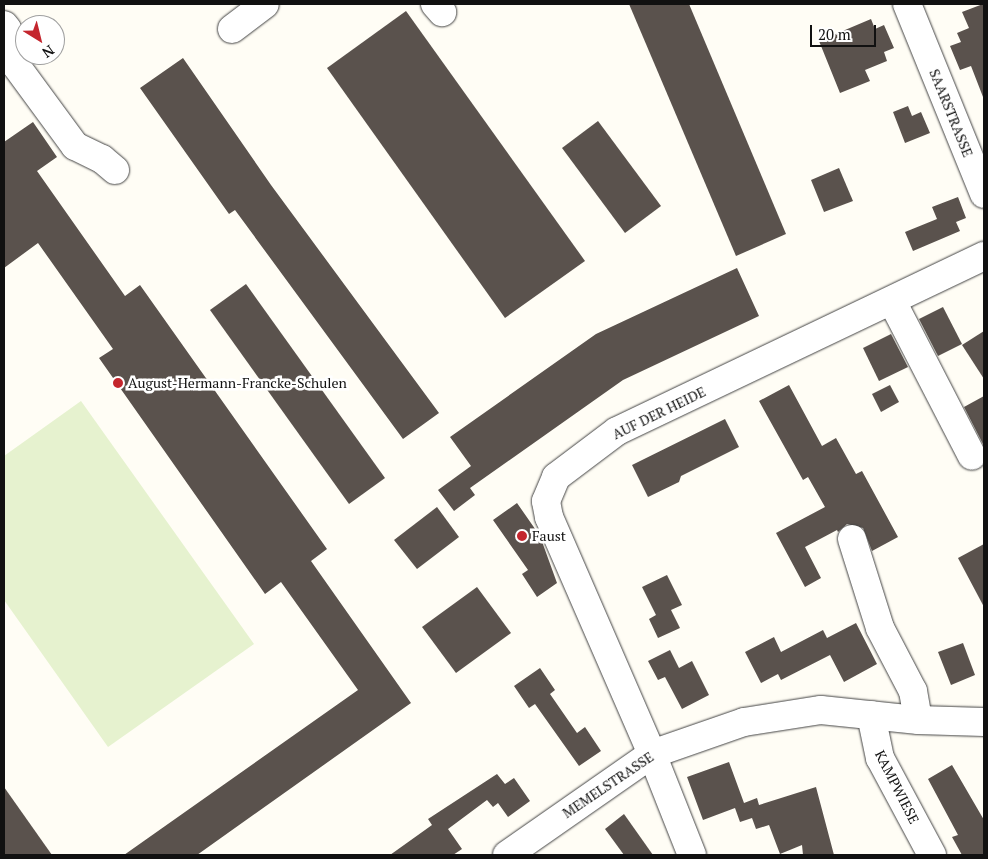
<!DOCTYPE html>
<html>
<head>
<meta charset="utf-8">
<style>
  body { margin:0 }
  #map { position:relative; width:988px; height:859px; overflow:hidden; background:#fffdf5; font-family:"PT Serif",serif }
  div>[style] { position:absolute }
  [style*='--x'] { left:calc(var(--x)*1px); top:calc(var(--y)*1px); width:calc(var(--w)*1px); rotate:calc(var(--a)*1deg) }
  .pitch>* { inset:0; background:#e6f2cf }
  .building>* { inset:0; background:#5a524d }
  .roads { filter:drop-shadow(0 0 1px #444) drop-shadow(0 0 1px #444) }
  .minor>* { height:28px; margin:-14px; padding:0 14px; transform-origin:14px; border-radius:14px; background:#fff }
  .dots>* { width:14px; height:14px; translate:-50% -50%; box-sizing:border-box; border:2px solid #fff; border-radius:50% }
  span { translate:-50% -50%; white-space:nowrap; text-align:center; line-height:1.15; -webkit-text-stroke:5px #fff; paint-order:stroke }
  .street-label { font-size:14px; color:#111 }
  .poi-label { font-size:14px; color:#111 }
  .left { translate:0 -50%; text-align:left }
  .frame { position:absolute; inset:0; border:5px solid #111; pointer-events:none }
  .north { position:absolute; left:15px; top:15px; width:50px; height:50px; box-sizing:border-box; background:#fff; border:1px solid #a0a0a0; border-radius:50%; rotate:144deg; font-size:14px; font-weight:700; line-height:20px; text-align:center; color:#111 }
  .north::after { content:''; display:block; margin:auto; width:18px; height:22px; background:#c4262e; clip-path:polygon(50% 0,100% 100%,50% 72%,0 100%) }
  .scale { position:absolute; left:810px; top:25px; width:66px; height:22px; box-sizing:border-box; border:2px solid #111; border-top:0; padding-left:6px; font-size:15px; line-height:18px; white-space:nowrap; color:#111; -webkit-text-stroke:4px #fff; paint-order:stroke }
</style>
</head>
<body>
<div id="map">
  <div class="pitch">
    <i style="clip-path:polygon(81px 401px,254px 644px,108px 747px,4px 600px,4px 456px)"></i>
  </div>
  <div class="building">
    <i style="clip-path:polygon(629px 4px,689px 4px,786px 234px,736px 256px)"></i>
    <i style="clip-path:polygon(983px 4px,984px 97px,983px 97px,971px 66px,960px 70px,950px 46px,961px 42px,957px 33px,969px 28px,962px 12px)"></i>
    <i style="clip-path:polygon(406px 11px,585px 261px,505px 318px,327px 68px)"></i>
    <i style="clip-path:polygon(871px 19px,875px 29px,884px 25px,894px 48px,884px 52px,887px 61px,865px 70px,870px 81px,840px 93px,819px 41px)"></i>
    <i style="clip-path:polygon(183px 58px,271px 185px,439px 413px,403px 439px,235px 210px,229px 214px,140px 88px)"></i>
    <i style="clip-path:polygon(908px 106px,912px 116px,921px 112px,930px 133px,905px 143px,893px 112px)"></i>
    <i style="clip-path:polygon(598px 121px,661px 206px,625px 233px,562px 148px)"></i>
    <i style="clip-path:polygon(33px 122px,57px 157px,37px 171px,125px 296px,140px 285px,327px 549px,311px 561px,411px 703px,197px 855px,124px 855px,358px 690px,281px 582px,265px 594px,99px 358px,113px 349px,38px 243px,4px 268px,4px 142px)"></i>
    <i style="clip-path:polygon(839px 168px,853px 201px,824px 212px,811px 180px)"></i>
    <i style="clip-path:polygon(958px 197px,966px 218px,956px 222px,960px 231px,913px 251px,905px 232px,937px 219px,932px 207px)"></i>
    <i style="clip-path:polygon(737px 268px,759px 316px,623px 380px,470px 488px,475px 495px,454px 511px,438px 490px,471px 466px,450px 437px,596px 334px)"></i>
    <i style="clip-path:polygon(246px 284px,385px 478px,349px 504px,210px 310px)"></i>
    <i style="clip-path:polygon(943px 307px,962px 344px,938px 356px,919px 319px)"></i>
    <i style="clip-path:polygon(984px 331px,984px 379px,962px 345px)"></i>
    <i style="clip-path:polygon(891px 334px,908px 367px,879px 381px,863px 348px)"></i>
    <i style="clip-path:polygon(789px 385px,822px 446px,836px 438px,856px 474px,862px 471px,898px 537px,872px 551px,863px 528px,847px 524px,838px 532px,837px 530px,805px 547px,821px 578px,805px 587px,776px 533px,825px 507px,808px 477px,803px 480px,759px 401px)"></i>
    <i style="clip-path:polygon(890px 385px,899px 402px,881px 412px,872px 394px)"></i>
    <i style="clip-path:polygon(984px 396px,984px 446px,964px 407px)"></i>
    <i style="clip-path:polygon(725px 419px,739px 447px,681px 476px,679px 482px,648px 497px,632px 465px)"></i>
    <i style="clip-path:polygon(517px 503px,540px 536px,557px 583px,537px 597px,522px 574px,528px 570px,493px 520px)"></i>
    <i style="clip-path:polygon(437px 507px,459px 537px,417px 569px,394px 540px)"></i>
    <i style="clip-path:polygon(984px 544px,984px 607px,958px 558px)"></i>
    <i style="clip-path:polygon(667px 575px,682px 605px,671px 610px,680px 628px,658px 638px,649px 619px,656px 615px,642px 587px)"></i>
    <i style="clip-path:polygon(477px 587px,511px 633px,456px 673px,422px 627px)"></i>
    <i style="clip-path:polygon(856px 623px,877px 664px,844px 682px,830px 655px,781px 680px,778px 674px,761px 683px,745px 652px,774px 637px,781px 652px,823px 630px,827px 638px)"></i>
    <i style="clip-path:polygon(963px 643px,975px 675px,951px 685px,938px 652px)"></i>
    <i style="clip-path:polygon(670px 650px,679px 668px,692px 661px,709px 695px,682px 709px,665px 677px,658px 680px,648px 661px)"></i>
    <i style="clip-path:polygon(540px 668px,555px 690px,550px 694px,577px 733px,585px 727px,601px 751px,579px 766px,535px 704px,529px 708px,514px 686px)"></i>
    <i style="clip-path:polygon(729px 762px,744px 803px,757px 798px,759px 805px,816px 787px,834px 855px,803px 855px,802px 845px,780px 854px,769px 825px,756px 829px,752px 818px,740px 822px,735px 808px,703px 820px,687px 777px)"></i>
    <i style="clip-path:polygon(952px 765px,984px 820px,984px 855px,962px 855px,952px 837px,958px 835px,928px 779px)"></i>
    <i style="clip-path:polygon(497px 774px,505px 784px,514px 778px,530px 801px,508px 817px,498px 803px,493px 807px,487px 800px,448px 829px,462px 849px,453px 855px,390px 855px,432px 825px,428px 819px)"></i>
    <i style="clip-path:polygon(4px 787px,52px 855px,4px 855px)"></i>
    <i style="clip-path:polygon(624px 814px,653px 855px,624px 855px,605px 829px)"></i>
  </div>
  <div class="roads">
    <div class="minor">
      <i style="--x:435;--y:4;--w:11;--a:49"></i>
      <i style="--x:907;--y:4;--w:205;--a:67.9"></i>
      <i style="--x:4;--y:25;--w:5;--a:53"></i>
      <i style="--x:7;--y:29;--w:14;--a:94"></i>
      <i style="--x:6;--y:43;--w:26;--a:65"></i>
      <i style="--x:17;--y:67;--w:98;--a:53.7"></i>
      <i style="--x:75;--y:146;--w:30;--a:26"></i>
      <i style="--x:102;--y:159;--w:17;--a:40"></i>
      <i style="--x:232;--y:29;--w:41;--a:-37.1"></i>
      <i style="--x:892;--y:301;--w:174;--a:62.7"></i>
      <i style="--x:852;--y:539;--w:93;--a:72.5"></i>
      <i style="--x:880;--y:628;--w:71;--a:62.4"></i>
      <i style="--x:913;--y:691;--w:29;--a:80"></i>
      <i style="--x:871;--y:715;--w:44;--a:78.2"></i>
      <i style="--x:880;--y:758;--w:110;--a:61.8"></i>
      <i style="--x:507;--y:855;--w:177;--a:-34.9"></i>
      <i style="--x:652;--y:754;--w:97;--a:-19.2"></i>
      <i style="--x:744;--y:722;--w:78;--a:-8.9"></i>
      <i style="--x:821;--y:710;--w:98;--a:5.9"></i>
      <i style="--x:918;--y:720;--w:66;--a:1.7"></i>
      <i style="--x:692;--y:855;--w:109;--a:-111.6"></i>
      <i style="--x:652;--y:754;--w:258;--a:-113.5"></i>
      <i style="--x:549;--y:517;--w:16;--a:-101"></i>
      <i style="--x:546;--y:501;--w:26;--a:-67"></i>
      <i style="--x:556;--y:477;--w:76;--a:-37"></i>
      <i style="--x:617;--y:431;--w:407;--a:-25.5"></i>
    </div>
  </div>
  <div class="dots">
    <i style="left:118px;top:383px;background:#c4262e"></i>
    <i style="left:522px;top:536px;background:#c4262e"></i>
  </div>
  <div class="street-label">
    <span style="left:951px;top:113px;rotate:68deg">SAARSTRASSE</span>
    <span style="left:659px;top:413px;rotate:-26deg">AUF DER HEIDE</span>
    <span style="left:608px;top:785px;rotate:-34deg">MEMELSTRASSE</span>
    <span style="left:897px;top:787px;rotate:63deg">KAMPWIESE</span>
  </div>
  <div class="poi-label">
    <span class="left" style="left:128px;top:383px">August-Hermann-Francke-Schulen</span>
    <span class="left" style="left:532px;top:536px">Faust</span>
  </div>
  <div class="frame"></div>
  <div class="north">N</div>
  <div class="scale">20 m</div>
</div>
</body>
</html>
